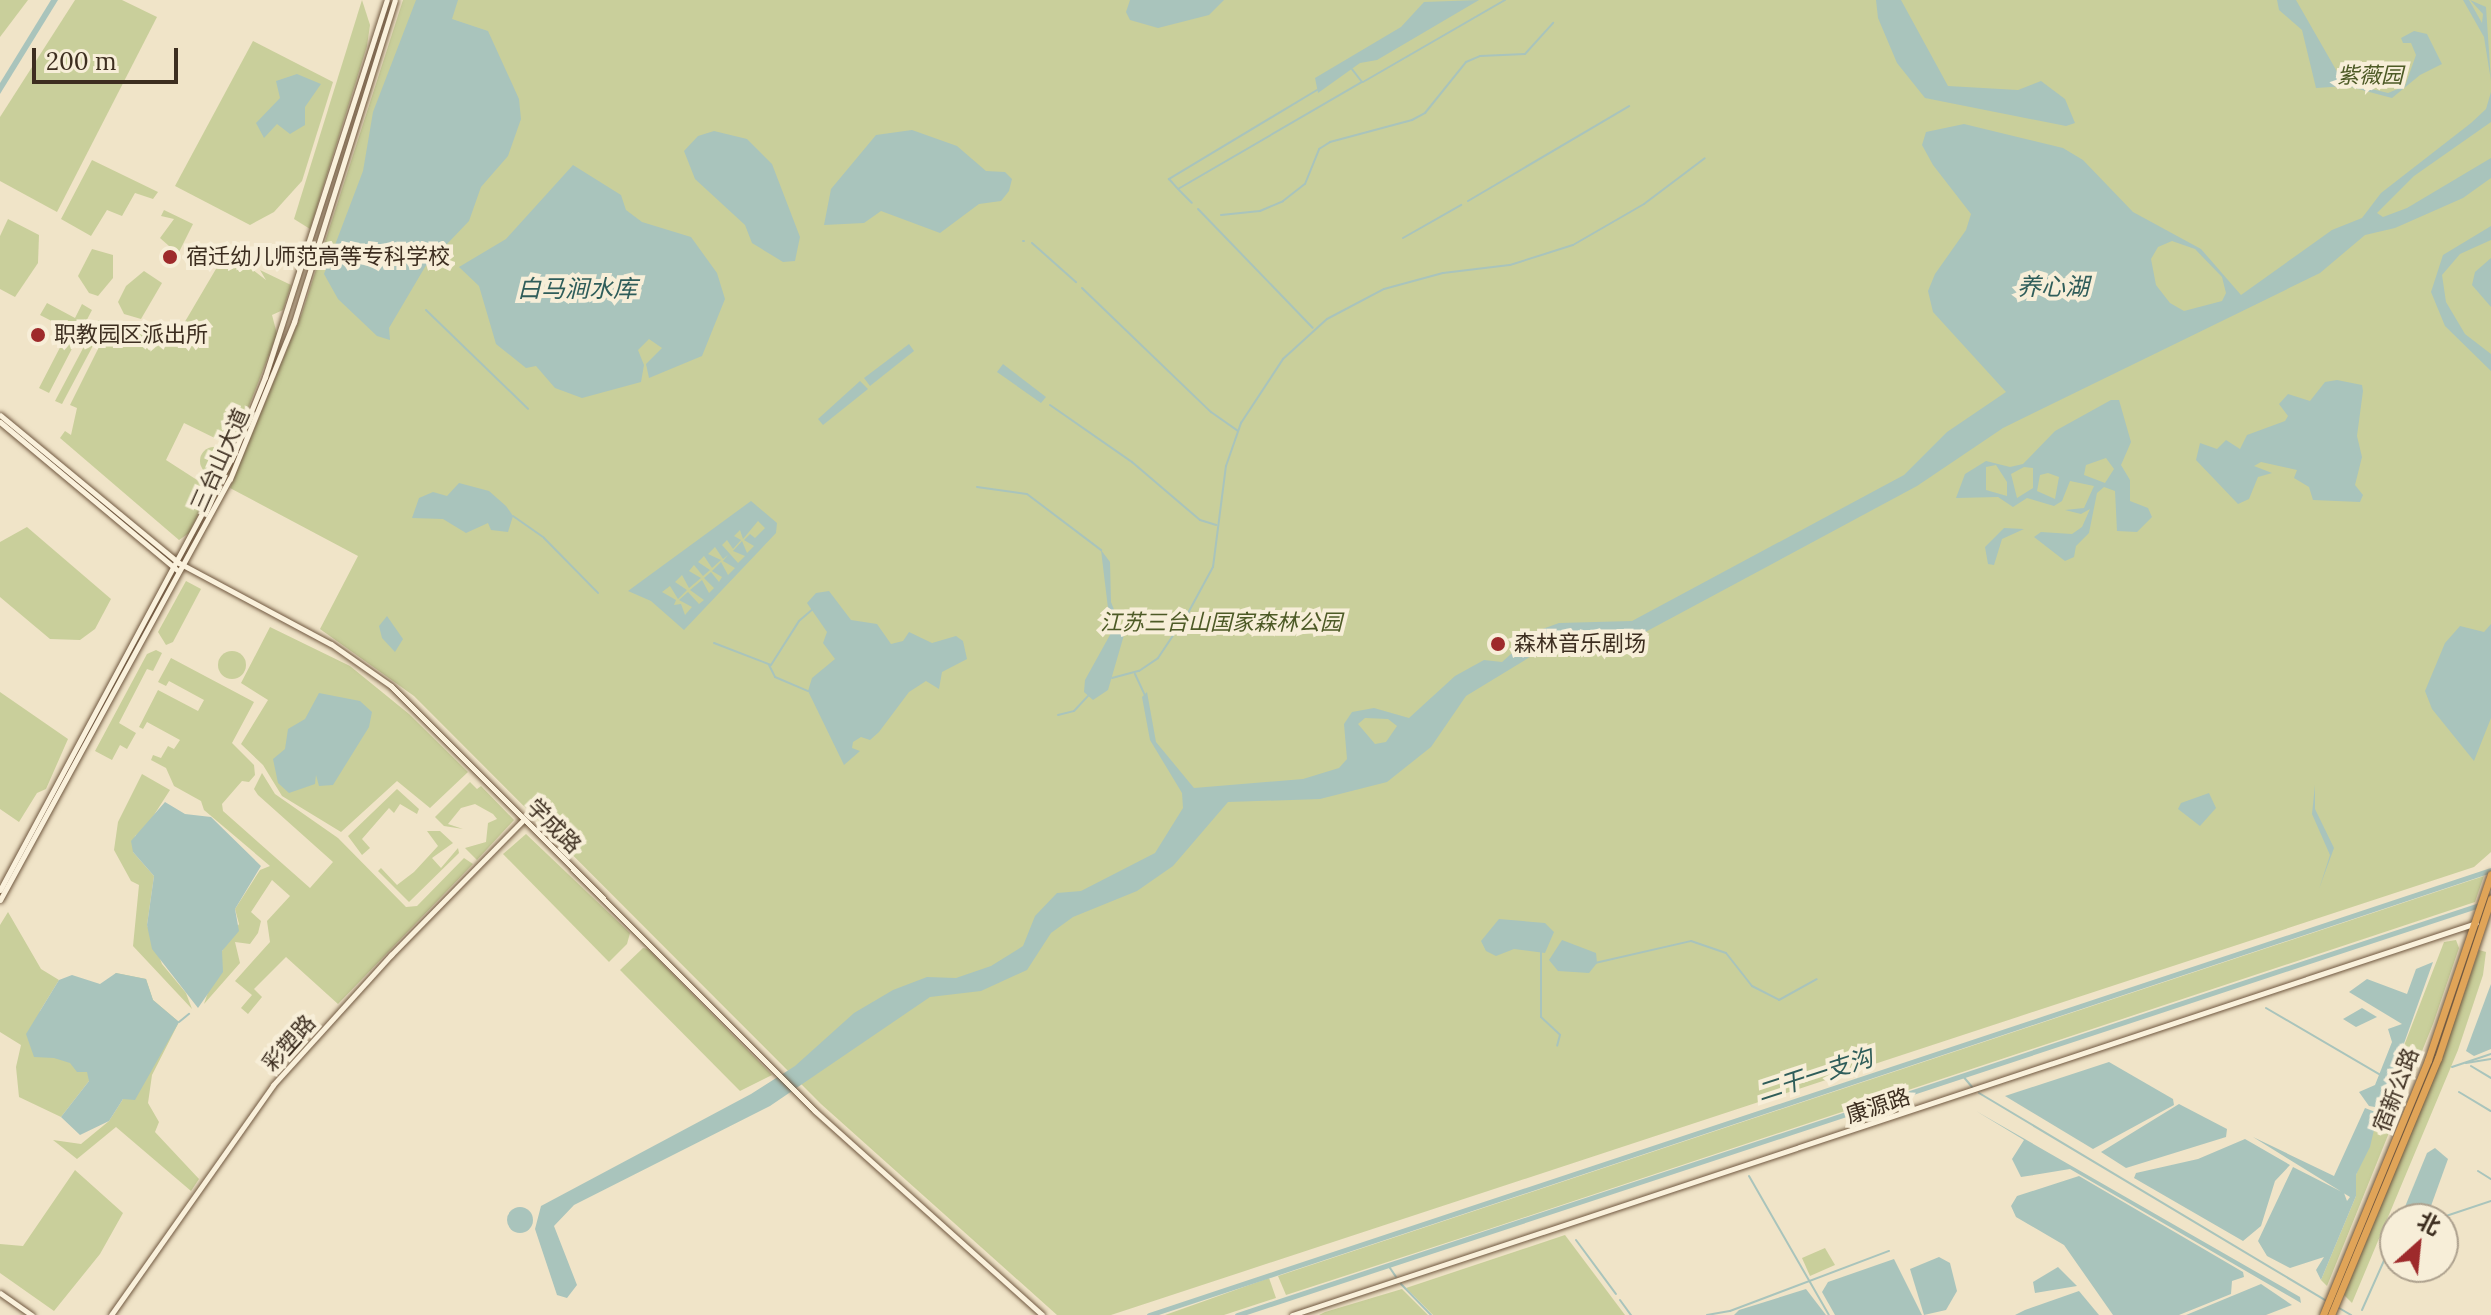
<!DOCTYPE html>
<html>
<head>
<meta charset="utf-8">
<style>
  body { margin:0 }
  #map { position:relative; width:2491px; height:1315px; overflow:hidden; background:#f0e4c8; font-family:Lora,"Noto Sans SC",serif }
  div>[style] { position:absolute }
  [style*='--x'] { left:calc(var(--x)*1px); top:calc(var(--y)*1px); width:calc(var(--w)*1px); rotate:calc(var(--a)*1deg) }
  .green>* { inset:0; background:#c9cf9b }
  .round { border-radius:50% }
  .water>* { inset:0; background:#a9c4bc }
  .stream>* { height:2px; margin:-1px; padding:0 1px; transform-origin:1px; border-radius:1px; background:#a9c4bc }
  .canal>* { height:5px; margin:-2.5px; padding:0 2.5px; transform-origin:2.5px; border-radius:2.5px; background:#a9c4bc }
  .roads { filter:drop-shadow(0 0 2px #6f573f) drop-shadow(0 0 2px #6f573f) }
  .secondary>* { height:5px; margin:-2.5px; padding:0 2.5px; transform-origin:2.5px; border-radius:2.5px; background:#faf1dc }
  .highway>* { height:7px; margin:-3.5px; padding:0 3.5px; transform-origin:3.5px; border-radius:3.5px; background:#e0a458 }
  .dots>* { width:22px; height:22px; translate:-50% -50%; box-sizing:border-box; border:4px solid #f7eed8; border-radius:50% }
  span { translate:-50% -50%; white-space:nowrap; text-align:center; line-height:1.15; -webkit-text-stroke:8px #f7eed8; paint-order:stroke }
  .park-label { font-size:22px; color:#4d5a26; font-style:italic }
  .poi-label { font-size:22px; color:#3d2e20 }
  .left { translate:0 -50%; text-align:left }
  .street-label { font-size:22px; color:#3d2e20 }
  .water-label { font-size:24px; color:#2f5d5a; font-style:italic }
  .north { position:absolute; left:2379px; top:1203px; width:80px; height:80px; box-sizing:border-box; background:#f7eed8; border:2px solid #ada18e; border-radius:50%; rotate:27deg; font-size:22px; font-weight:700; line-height:32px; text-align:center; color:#3d2e20 }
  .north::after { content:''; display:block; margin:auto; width:28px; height:36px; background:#9e2a2b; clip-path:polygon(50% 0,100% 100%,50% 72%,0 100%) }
  .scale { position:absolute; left:32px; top:48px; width:146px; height:36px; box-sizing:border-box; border:4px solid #3d2e20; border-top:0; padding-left:10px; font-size:24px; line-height:28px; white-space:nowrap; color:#3d2e20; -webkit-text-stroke:6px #f7eed8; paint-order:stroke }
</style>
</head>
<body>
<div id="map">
  <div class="green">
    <i style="clip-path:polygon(0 0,28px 0,0 37px)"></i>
    <i style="clip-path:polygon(75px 0,122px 0,157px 17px,57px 212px,0 181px,0 117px)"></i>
    <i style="clip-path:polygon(362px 0,370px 25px,367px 46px,310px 229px,294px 219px)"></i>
    <i style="clip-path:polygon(403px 0,2491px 0,2491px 852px,2474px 867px,1111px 1315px,1057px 1315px,821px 1104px,414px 696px,320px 629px,358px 556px,230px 488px,302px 313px)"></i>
    <i style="clip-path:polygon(253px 41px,333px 82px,302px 181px,274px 212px,250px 225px,175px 186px)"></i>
    <i style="clip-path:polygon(92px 160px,158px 192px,153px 199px,135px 193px,122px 216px,107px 210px,91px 236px,61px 219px)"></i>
    <i style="clip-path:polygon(164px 210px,193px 224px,178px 254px,160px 238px,174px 219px,161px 216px)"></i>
    <i style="clip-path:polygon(8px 219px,39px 235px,38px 263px,15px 297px,0 289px,0 236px)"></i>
    <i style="clip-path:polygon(92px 249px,113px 255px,113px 278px,98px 296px,89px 293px,78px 276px)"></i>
    <i style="clip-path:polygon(223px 257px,244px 263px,266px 280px,260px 270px,291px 285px,283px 310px,272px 315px,277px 334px,235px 442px,227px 444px,184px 423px,166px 460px,211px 489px,189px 533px,179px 540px,60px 438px,65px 431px,71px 435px,77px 408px,70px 405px,112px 321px,173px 342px)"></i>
    <i style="clip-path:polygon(144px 271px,162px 283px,141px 319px,124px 314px,118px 302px,126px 286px)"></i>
    <i style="clip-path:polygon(47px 303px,75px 318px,82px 304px,92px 310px,49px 393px,39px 388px,69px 330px,40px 315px)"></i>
    <i style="clip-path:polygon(98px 320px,105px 323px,62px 404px,55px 401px)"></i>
    <i class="round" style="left:200px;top:447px;width:28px;height:28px"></i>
    <i style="clip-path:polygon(27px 527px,111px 599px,95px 629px,80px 640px,50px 639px,0 597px,0 542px)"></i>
    <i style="clip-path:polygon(186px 581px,201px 589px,173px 642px,166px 645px,158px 632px)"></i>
    <i style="clip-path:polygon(270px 627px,350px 666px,409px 714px,468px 772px,430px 808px,397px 781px,341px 832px,282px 796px,263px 765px,241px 744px,268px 700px,241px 683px)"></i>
    <i style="clip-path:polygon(156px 650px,162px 653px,153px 671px,147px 669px,119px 723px,136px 733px,127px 749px,120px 745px,112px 760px,95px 751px,147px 654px)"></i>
    <i class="round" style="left:218px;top:651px;width:28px;height:28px"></i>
    <i style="clip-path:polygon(171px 658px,254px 702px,232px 743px,254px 765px,255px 775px,249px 782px,242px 781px,222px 804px,223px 811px,310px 888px,333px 862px,258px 795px,254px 789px,262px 773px,275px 794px,338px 838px,406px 907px,417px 906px,464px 858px,473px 864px,338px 1004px,286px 957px,254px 989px,262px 997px,248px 1014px,241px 1008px,252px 995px,235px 981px,270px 942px,267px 921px,290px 896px,272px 880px,251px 912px,261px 921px,258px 933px,250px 944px,235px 942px,240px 963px,204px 1004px,222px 951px,239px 924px,235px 909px,260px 870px,270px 866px,204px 810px,201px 801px,174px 786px,166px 768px,151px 760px,153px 755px,161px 758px,168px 746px,174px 749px,180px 740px,147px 722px,143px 729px,139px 727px,158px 690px,198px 711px,204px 700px,169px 681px,166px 686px,158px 682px)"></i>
    <i style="clip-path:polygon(0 692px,68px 739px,46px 789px,37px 793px,19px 822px,0 809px)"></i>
    <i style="clip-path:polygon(142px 774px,170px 790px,145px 829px,135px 836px,133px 852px,154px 876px,147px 925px,162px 964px,186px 993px,192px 1009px,133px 946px,139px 885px,131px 881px,114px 850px,118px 822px)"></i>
    <i style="clip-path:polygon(470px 782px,477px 789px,481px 786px,514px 820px,477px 860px,465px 848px,486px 842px,488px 823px,497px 819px,493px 814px,475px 804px,461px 808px,448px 824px,463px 829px,444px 826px,435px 817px)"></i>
    <i style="clip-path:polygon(397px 789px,419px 809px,417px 814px,400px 804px,394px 813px,389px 808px,362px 839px,370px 848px,362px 855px,348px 836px)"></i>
    <i style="clip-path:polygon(427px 831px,440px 831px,453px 843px,432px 858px,441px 868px,458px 848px,459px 853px,409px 902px,378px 871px,381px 868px,397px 885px,414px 872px,438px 846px)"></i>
    <i style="clip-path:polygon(526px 834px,630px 933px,627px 944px,609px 962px,503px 854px)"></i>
    <i style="clip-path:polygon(2484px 876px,2475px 902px,1492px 1228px,1286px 1295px,1278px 1276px)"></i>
    <i style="clip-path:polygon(8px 912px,41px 969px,59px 980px,40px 1011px,34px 1056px,42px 1055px,116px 973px,146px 979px,153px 1000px,179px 1022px,152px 1075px,148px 1103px,159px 1122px,155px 1132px,199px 1179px,191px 1191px,116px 1127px,77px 1159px,53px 1140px,81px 1144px,109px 1121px,123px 1099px,89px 1081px,61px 1117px,19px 1097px,16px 1067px,21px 1045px,0 1032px,0 925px)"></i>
    <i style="clip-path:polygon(2456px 940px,2459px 948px,2433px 1024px,2327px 1286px,2321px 1280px,2356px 1196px,2356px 1175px,2378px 1113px,2444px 942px)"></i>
    <i style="clip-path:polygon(643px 948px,648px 949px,772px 1075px,740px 1091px,620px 970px)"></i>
    <i style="clip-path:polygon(2479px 950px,2486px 952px,2483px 975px,2458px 1050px,2352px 1303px,2344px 1295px,2440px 1063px)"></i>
    <i style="clip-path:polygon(75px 1170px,123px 1213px,100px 1254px,54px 1311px,0 1273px,0 1244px,23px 1246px)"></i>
    <i style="clip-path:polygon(1565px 1235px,1625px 1315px,1433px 1315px,1406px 1288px)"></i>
    <i style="clip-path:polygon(1825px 1248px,1835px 1265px,1810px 1276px,1802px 1258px)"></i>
    <i style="clip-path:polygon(1269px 1278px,1276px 1298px,1224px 1315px,1165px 1315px)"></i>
    <i style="clip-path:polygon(1402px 1289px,1428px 1315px,1319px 1315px,1325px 1312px)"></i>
  </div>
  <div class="water">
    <i style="clip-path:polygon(51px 0,58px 0,0 94px,0 83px)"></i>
    <i style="clip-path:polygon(416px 0,458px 0,452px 19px,488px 31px,519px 99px,521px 119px,508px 156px,481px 187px,469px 221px,425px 267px,389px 328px,390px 340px,377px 336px,338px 299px,324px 274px,363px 171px,373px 112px)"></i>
    <i style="clip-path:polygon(1130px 0,1224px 0,1209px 15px,1158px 28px,1130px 20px,1126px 12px)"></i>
    <i style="clip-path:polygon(1479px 0,1377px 60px,1360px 63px,1318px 93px,1315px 78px,1401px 27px,1424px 2px)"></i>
    <i style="clip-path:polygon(1876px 0,1901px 0,1948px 86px,2018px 90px,2041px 81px,2065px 99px,2075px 123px,2066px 126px,1925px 98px,1897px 63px,1878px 18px)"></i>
    <i style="clip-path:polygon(2277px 0,2296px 0,2343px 82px,2388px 93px,2405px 86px,2416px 55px,2411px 43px,2403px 43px,2401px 38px,2414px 31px,2427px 34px,2442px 64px,2420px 75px,2392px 98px,2347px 86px,2316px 88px,2302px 30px,2279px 10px)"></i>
    <i style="clip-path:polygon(2463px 0,2469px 0,2482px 23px,2483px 14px,2470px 0,2486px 7px,2491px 81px,2484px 37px)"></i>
    <i style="clip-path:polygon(297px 74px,321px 84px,305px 107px,305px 125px,290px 134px,277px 124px,264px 138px,256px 123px,280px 98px,276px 81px)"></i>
    <i style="clip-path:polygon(evenodd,2491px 92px,2491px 122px,2414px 176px,2377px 213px,2383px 217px,2407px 208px,2491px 158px,2491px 178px,2463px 198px,2395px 228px,2365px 235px,2320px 273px,2003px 428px,1917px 486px,1623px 644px,1603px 642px,1543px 649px,1466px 696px,1431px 747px,1387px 782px,1320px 799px,1228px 802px,1173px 866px,1137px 891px,1073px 917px,1051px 933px,1027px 970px,981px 991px,930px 997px,770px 1106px,574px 1205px,554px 1226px,577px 1285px,567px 1298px,557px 1295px,535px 1229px,541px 1206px,751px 1094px,795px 1066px,854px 1013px,893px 990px,927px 977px,956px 978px,991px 966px,1023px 946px,1035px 916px,1057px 893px,1081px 891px,1155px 853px,1183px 808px,1182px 793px,1150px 740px,1142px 697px,1147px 692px,1156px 742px,1194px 788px,1303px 779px,1339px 768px,1347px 759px,1344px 724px,1352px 712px,1374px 708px,1409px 718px,1455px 676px,1484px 660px,1502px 662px,1537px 631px,1559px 623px,1632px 621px,1904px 475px,1947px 432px,2006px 392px,1933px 312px,1928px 291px,1935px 274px,1966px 230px,1971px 214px,1933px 165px,1922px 145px,1926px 132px,1964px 124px,2063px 148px,2083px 160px,2133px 212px,2201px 249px,2241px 295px,2332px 230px,2362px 218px,2381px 193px,2471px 123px,2486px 109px,2491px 92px,2172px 241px,2195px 249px,2222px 277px,2226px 293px,2222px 301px,2184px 311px,2170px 303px,2156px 285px,2151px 259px,2158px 247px,2172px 241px,2491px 92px,1365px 718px,1388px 719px,1397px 726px,1386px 742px,1375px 744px,1358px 724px,1365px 718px)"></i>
    <i style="clip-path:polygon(912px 130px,957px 146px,986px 171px,1005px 172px,1012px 179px,1009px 191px,1001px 201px,979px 204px,940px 233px,881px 211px,864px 223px,824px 225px,831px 189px,876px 135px)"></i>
    <i style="clip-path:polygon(714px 131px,747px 139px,772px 164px,800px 237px,795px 261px,783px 262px,752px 243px,745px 225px,695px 179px,684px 151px,698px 136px)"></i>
    <i style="clip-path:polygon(573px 165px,621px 195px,626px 210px,642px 222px,691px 237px,717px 273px,725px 299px,702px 356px,649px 378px,646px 364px,662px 348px,649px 339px,638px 350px,644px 365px,641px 382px,582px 398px,555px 388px,536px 366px,526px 368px,496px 344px,479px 286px,459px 267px,506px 239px)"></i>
    <i style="clip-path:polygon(2491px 226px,2491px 240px,2460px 254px,2442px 275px,2446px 302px,2465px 334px,2491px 354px,2491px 371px,2445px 326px,2431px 292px,2443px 255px)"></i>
    <i style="clip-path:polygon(2491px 258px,2491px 307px,2472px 285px,2475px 272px)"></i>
    <i style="clip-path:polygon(909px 344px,914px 351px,870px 386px,864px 378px)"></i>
    <i style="clip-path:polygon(1003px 364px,1046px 397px,1041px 403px,997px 372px)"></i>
    <i style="clip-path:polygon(2337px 380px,2362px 385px,2363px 391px,2357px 436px,2362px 457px,2355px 485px,2363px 495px,2360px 502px,2313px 500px,2309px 487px,2294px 478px,2297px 470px,2261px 462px,2254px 466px,2272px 473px,2258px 477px,2249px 499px,2238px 504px,2196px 460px,2200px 443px,2217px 449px,2226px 440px,2240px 449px,2247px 435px,2285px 421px,2288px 416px,2279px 404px,2288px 394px,2310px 401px,2325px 382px)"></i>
    <i style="clip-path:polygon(860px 381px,868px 389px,823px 425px,818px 419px)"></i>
    <i style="clip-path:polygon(evenodd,2111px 400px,2119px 400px,2131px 442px,2121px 465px,2130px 480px,2130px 501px,2148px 508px,2152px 517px,2137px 532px,2117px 531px,2115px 491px,2104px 487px,2097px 493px,2089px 533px,2076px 546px,2074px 557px,2065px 561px,2034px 537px,2041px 532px,2072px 534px,2082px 527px,2090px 509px,2081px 514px,2065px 510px,2084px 508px,2094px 486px,2070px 481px,2062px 501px,2054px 506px,2027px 498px,2013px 507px,1998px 497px,1956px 498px,1965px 474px,1986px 461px,2010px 467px,2023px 464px,2055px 431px,2111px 400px,2106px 458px,2114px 469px,2105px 483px,2084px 475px,2086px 465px,2106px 458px,2111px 400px,1996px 465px,2007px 482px,2007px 496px,1986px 490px,1986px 467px,1996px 465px,2111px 400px,2024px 467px,2033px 468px,2033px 488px,2017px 498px,2011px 474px,2024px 467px,2111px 400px,2048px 473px,2059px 477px,2055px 499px,2037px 491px,2040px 475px,2048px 473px)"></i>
    <i style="clip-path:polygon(459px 483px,489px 491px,506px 506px,513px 516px,508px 532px,491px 530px,488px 523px,466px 533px,443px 519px,412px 518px,419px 498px,433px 492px,447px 496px)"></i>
    <i style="clip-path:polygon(evenodd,751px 501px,777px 523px,776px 533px,684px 630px,651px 601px,628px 591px,751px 501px,758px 521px,765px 528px,755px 538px,750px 534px,744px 540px,754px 546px,747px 553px,742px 541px,733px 551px,745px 556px,738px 563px,722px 545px,727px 540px,733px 549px,741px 540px,734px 536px,740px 530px,743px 539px,758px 521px,751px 501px,715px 547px,723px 559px,728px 555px,723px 561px,735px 568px,728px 575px,721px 562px,712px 571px,722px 577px,719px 582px,711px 572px,704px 578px,714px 588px,709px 593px,702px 580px,690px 590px,704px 600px,699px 604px,688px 592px,679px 600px,692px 607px,685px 615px,681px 604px,674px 605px,676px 600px,662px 592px,670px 586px,678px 599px,687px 590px,675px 582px,682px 575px,689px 588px,701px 578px,689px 571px,694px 565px,703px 576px,710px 570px,698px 562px,704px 556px,712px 568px,721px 560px,708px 554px,715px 547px)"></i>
    <i style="clip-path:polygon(2004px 528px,2024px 529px,2002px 539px,1994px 565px,1988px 564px,1985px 547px)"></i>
    <i style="clip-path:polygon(1101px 550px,1110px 562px,1111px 602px,1124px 635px,1108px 690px,1093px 700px,1084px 692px,1085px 680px,1111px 633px)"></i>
    <i style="clip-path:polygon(829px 591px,851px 620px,877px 624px,891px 644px,903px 641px,909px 632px,932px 643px,956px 636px,963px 641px,967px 659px,942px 672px,939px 689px,926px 681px,909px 692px,879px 732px,870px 740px,861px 737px,853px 742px,852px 748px,860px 751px,844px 765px,808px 691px,812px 678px,835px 659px,823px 643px,827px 632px,807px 603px,816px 593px)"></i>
    <i style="clip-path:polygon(387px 616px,403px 639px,395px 652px,382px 638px,379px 626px)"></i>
    <i style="clip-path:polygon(2491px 624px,2491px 718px,2474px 761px,2432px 709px,2425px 691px,2445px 643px,2460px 626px,2484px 632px)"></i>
    <i style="clip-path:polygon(319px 693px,360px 701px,372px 712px,369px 727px,333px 785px,319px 786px,316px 775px,315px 784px,289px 793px,278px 783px,273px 759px,285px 749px,288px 729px,305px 719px)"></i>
    <i style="clip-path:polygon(2315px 785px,2315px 809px,2334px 848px,2319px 889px,2330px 855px,2312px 814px)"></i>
    <i style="clip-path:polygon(2209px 793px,2216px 808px,2200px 826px,2178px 809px,2181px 803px)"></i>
    <i style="clip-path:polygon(165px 802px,185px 814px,211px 817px,261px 866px,235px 909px,239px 931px,222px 951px,223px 972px,198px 1008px,152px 949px,147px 925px,154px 876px,133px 852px,131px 841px)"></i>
    <i style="clip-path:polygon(1499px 919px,1545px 923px,1554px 932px,1545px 953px,1514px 949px,1496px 956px,1486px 951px,1481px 941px)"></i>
    <i style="clip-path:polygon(1562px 940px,1596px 953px,1597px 963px,1589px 973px,1558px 971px,1549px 960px)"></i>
    <i style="clip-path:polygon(2433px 962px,2381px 1108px,2369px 1106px,2359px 1092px,2375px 1085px,2392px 1042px,2388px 1029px,2402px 1024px,2349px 992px,2367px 979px,2407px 994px,2416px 969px)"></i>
    <i style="clip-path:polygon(116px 973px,146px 979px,153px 1000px,179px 1022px,135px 1100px,123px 1099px,109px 1121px,80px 1135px,61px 1117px,89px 1081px,87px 1072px,77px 1072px,70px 1063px,54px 1058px,34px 1057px,26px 1034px,59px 980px,72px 975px,100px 984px)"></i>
    <i style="clip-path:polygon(2491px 984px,2491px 1049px,2474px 1056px,2466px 1051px)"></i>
    <i style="clip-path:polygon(2362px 1008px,2377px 1017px,2356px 1027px,2343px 1019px)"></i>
    <i style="clip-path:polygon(2109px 1062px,2173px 1099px,2174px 1105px,2093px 1149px,2005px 1096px)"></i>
    <i style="clip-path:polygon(2179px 1104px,2227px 1129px,2226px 1137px,2126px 1168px,2101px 1152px)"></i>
    <i style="clip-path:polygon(2365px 1108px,2378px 1113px,2370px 1147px,2356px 1175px,2356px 1196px,2321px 1280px,2316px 1270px,2324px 1257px,2290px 1268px,2267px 1256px,2258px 1241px,2293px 1167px,2344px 1193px,2347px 1201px,2350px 1197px,2253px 1137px,2334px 1176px)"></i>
    <i style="clip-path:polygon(1976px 1111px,2300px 1297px,2301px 1303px,2070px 1169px,2021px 1177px,2012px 1159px,2024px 1140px)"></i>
    <i style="clip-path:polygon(2245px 1139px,2290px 1165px,2275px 1181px,2261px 1226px,2243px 1241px,2134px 1178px,2136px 1173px,2198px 1159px)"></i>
    <i style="clip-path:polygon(2435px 1148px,2448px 1159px,2427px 1217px,2410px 1219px,2402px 1214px,2427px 1153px)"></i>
    <i style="clip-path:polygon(2079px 1176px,2243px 1272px,2244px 1277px,2232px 1281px,2231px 1294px,2179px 1315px,2113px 1315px,2064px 1245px,2016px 1217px,2011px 1206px,2017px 1196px)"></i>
    <i class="round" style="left:507px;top:1207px;width:26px;height:26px"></i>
    <i style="clip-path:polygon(1939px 1257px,1950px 1263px,1957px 1291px,1946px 1310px,1924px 1315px,1910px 1269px)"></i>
    <i style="clip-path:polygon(1894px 1259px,1922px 1315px,1835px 1315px,1822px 1292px,1828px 1282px)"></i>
    <i style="clip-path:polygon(2058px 1267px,2077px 1286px,2035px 1293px,2033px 1282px)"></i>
    <i style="clip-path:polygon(2261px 1284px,2292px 1305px,2266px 1315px,2186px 1315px)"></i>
    <i style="clip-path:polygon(1806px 1289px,1826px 1315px,1734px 1315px,1739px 1310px)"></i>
    <i style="clip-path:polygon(2079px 1291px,2099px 1315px,2015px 1315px,2025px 1310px)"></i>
  </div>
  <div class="stream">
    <i style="--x:1363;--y:82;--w:164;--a:-30"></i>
    <i style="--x:1317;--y:90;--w:173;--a:149"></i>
    <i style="--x:1169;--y:179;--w:13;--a:48"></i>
    <i style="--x:1178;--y:189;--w:213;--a:-30.2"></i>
    <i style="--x:1362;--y:82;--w:16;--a:-128"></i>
    <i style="--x:1179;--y:190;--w:18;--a:45"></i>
    <i style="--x:1468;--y:201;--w:187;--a:-30.5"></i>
    <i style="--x:1198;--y:209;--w:165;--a:46"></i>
    <i style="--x:1221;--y:215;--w:39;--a:-6"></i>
    <i style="--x:1260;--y:211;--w:25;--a:-23"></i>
    <i style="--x:1283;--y:201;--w:28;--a:-38"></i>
    <i style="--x:1305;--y:184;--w:38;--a:-68"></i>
    <i style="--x:1319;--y:149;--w:13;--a:-32"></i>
    <i style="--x:1330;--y:142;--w:85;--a:-15"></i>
    <i style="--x:1412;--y:120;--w:15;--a:-28"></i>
    <i style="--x:1425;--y:113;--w:65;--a:-51.2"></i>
    <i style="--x:1466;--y:62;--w:15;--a:-23"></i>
    <i style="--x:1480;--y:56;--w:45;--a:-2.5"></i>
    <i style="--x:1525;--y:54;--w:42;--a:-47.9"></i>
    <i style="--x:1403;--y:238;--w:67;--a:-29.6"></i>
    <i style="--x:1023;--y:241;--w:1;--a:0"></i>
    <i style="--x:1032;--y:243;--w:59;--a:41.6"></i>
    <i style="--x:1082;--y:288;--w:179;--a:43.9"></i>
    <i style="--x:1211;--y:412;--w:32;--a:35"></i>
    <i style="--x:426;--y:310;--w:142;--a:44.1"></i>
    <i style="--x:1050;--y:405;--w:100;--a:34.8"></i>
    <i style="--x:1132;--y:462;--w:89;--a:40.5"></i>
    <i style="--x:1200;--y:520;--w:17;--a:17"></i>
    <i style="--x:977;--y:487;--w:50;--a:8"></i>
    <i style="--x:1027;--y:494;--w:93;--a:37.1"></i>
    <i style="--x:513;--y:516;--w:38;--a:35"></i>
    <i style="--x:544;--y:538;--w:77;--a:45.5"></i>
    <i style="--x:714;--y:643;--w:61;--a:21.1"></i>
    <i style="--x:771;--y:665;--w:52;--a:-57.5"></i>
    <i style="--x:799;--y:621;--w:18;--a:-41"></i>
    <i style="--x:769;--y:665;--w:13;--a:63"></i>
    <i style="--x:775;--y:677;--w:36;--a:23"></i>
    <i style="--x:1135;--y:674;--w:23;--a:65"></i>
    <i style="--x:1112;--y:678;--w:28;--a:-15"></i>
    <i style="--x:1139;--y:671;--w:23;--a:-34"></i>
    <i style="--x:1158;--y:658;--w:54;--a:-56.3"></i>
    <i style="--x:1188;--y:613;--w:52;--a:-61.5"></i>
    <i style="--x:1213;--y:567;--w:102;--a:-82.7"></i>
    <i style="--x:1226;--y:466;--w:46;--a:-70.8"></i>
    <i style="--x:1241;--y:423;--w:77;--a:-56.7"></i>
    <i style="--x:1283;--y:359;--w:59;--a:-42.3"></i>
    <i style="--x:1327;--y:319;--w:64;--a:-27.8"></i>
    <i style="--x:1384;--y:289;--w:61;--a:-15.2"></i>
    <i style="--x:1443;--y:273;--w:67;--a:-6.8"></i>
    <i style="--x:1510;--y:265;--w:66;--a:-17.6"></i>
    <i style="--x:1573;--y:245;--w:82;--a:-30"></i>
    <i style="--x:1644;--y:204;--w:76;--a:-37"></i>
    <i style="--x:1058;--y:715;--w:16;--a:-14"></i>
    <i style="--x:1074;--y:711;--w:22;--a:-47"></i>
    <i style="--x:1541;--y:952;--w:65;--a:90"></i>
    <i style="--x:1541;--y:1017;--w:26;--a:43"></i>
    <i style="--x:1560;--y:1035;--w:11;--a:105"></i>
    <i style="--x:1595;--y:963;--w:98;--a:-12.9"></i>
    <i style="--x:1691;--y:941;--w:37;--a:19"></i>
    <i style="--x:1726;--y:953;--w:42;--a:51.8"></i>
    <i style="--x:1752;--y:986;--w:30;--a:27"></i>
    <i style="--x:1779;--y:1000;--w:43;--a:-28.9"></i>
    <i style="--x:2266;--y:1008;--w:131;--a:30.3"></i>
    <i style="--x:179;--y:1022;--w:13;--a:-39"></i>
    <i style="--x:2466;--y:1063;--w:25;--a:-9"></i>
    <i style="--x:2471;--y:1066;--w:23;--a:31"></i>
    <i style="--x:2452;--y:1067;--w:41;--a:-18.4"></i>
    <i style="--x:1962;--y:1075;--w:16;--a:50"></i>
    <i style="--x:2459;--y:1092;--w:37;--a:31"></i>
    <i style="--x:1979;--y:1093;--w:403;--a:30.9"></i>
    <i style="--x:2478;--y:1171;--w:15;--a:32"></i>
    <i style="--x:1749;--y:1176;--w:160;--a:60.1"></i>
    <i style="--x:2437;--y:1219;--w:57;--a:-18.4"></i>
    <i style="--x:1576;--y:1240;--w:67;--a:53.5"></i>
    <i style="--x:1388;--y:1265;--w:14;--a:56"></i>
    <i style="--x:1401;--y:1284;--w:43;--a:45.9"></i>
    <i style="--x:1620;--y:1300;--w:19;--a:54"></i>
    <i style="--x:2339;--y:1308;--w:14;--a:30"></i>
    <i style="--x:2362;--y:1310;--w:81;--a:-66"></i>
    <i style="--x:1707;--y:1315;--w:23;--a:-10"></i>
    <i style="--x:1730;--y:1311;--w:170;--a:-20.7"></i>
  </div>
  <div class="canal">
    <i style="--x:1149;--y:1315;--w:1414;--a:-18.35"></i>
    <i style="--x:1237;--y:1315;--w:1311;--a:-18.27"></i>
  </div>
  <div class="roads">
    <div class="secondary">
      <i style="--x:0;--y:415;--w:232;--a:39.6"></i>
      <i style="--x:179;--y:563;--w:172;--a:28.1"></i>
      <i style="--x:331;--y:644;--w:73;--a:35"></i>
      <i style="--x:391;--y:686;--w:600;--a:45.07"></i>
      <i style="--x:815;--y:1111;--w:305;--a:41.9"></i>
      <i style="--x:0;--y:422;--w:231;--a:39.9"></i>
      <i style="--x:0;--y:890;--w:498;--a:-61.8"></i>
      <i style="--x:235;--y:451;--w:80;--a:-67.9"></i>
      <i style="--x:265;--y:377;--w:396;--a:-72.1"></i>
      <i style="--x:0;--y:900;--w:480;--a:-61.4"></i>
      <i style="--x:230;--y:479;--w:170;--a:-67.8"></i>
      <i style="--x:294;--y:322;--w:337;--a:-72.6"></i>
      <i style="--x:0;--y:1293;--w:39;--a:35"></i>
      <i style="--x:111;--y:1315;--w:281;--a:-54.8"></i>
      <i style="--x:273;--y:1085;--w:176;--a:-47.8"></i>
      <i style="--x:391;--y:955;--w:190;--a:-45.6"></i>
      <i style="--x:1292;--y:1315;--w:1247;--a:-18.32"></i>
    </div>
    <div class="highway">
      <i style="--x:2323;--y:1315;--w:276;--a:-67.6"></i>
      <i style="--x:2428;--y:1060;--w:196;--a:-71.3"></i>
      <i style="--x:2331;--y:1315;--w:278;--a:-67.4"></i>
      <i style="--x:2438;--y:1058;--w:168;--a:-71.6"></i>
    </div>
  </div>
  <div class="dots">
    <i style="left:170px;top:257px;background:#9e2a2b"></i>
    <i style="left:38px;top:335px;background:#9e2a2b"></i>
    <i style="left:1498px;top:644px;background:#9e2a2b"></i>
  </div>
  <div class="park-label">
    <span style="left:2370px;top:76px">紫薇园</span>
    <span style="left:1221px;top:623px">江苏三台山国家森林公园</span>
  </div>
  <div class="poi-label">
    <span class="left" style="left:186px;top:257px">宿迁幼儿师范高等专科学校</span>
    <span class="left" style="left:54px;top:335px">职教园区派出所</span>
    <span class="left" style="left:1514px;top:644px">森林音乐剧场</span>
  </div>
  <div class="street-label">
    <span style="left:220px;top:460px;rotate:-66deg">三台山大道</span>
    <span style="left:554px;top:826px;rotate:45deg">学成路</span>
    <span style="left:289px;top:1043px;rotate:-48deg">彩塑路</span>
    <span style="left:2396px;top:1090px;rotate:-69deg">宿新公路</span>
    <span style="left:1878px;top:1106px;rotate:-18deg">康源路</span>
  </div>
  <div class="water-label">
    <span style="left:2053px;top:287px">养心湖</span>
    <span style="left:577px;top:289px">白马涧水库</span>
    <span style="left:1815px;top:1075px;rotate:-18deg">二干一支沟</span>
  </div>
  <div class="north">北</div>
  <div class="scale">200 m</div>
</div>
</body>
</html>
